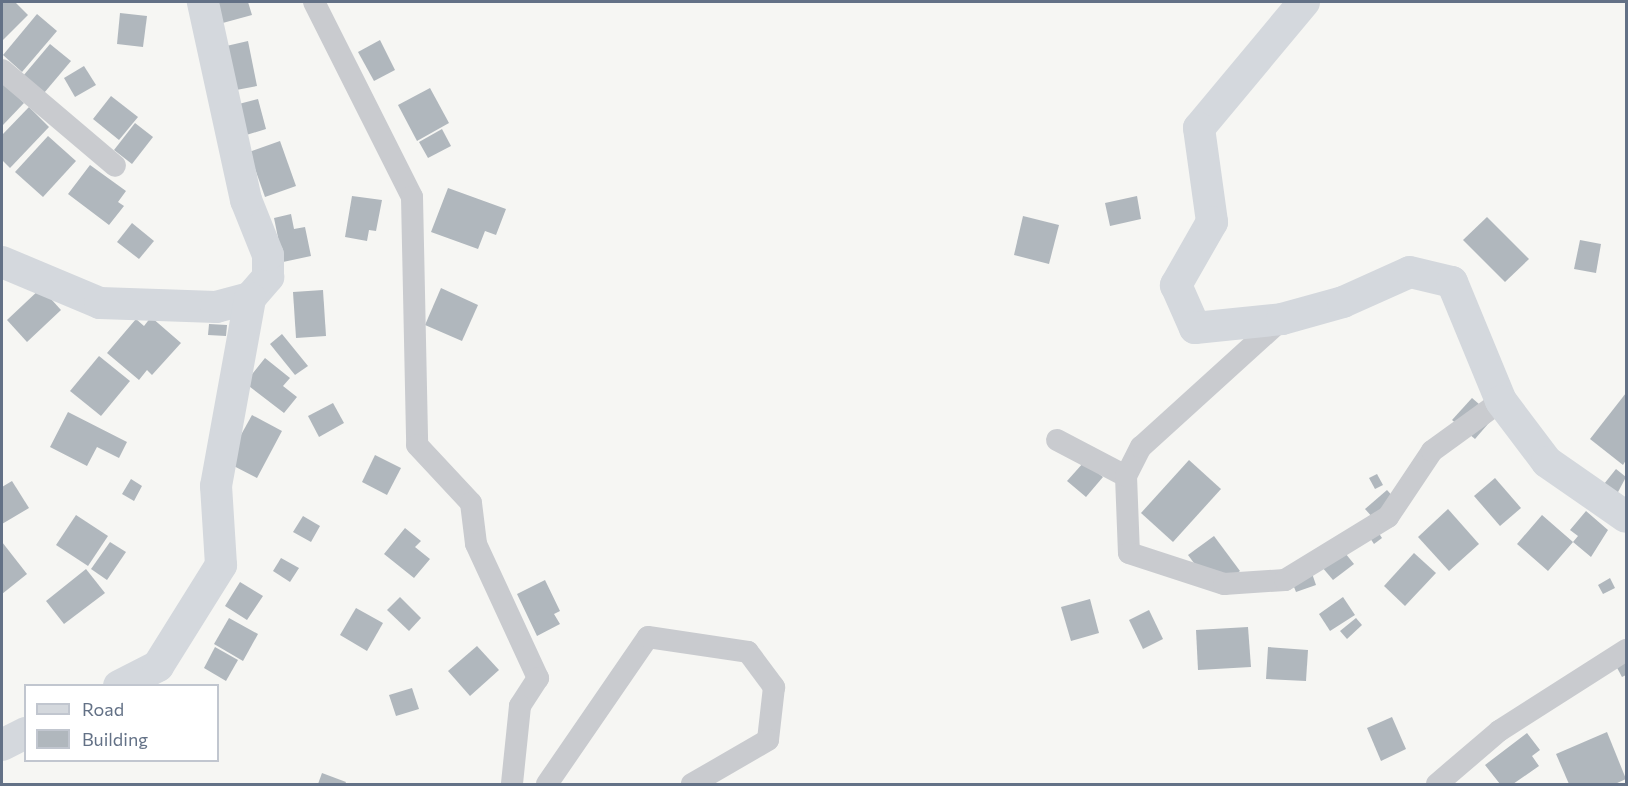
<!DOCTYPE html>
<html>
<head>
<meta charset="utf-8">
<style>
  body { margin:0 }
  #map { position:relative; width:1628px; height:786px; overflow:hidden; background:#f6f6f3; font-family:Commissioner,sans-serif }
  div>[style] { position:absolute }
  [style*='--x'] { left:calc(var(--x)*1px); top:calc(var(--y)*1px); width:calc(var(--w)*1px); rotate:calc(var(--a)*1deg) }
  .building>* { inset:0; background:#b0b7bd }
  .street>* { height:22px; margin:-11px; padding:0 11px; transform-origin:11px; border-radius:11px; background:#c9cbcf }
  .secondary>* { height:32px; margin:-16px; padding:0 16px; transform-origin:16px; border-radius:16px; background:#d4d8dd }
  span { translate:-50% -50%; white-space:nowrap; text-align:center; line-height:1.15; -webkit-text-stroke:6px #fff; paint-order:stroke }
  .frame { position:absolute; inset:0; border:3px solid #637186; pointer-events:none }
  .legend { position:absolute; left:24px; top:684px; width:195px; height:78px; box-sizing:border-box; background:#fff; border:2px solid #c1c6cf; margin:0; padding:8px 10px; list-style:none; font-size:18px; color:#637186 }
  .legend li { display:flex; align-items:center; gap:12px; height:30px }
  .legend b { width:30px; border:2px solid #c1c6cf }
</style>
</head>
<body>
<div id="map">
  <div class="building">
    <i style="clip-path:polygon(2px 2px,15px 2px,28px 15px,2px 41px)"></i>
    <i style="clip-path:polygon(213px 2px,248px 2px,252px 15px,219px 24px)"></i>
    <i style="clip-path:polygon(120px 13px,147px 16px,143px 47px,117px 44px)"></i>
    <i style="clip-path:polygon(37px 14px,57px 31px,22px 72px,3px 55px)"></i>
    <i style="clip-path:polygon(380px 40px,395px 70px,374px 81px,358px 52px)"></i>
    <i style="clip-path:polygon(248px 41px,257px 86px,231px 91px,222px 47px)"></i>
    <i style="clip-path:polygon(50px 44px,71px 61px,44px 93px,23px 76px)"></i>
    <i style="clip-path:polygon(84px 66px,96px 85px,75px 97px,64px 78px)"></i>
    <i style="clip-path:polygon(2px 81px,24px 103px,2px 126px)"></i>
    <i style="clip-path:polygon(430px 88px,449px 123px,417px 141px,398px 105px)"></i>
    <i style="clip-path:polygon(111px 96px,138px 117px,119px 140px,93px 119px)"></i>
    <i style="clip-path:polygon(258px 99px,266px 129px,243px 136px,235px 105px)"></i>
    <i style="clip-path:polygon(29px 107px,49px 127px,10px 168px,2px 160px,2px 135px)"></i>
    <i style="clip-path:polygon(135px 123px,153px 137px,132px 164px,114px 150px)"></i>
    <i style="clip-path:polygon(442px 129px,451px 146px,428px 158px,419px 142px)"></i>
    <i style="clip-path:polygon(48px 136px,76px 161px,43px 197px,15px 172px)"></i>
    <i style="clip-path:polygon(280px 141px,296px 186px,265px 197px,249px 152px)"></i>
    <i style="clip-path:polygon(90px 165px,126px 191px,118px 202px,124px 206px,109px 225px,68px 194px)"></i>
    <i style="clip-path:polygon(448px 188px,506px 209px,496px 235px,485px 231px,478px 249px,431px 232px)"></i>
    <i style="clip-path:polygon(352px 196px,382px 200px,376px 231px,369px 230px,367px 241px,345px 237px)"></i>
    <i style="clip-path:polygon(1137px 196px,1141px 219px,1110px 226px,1105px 203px)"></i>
    <i style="clip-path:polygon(291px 214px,294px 229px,305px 227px,311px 256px,283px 262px,274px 218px)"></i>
    <i style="clip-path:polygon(1023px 216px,1059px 225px,1049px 264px,1014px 255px)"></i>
    <i style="clip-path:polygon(1487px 217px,1529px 259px,1505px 282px,1463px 240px)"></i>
    <i style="clip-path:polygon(132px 223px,154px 241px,139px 259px,117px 242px)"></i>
    <i style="clip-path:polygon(1580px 240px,1601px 244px,1596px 273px,1574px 269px)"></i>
    <i style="clip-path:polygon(41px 288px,61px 310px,27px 342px,7px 320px)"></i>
    <i style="clip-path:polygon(441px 288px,478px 305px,462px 341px,425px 325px)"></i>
    <i style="clip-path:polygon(323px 290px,326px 336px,296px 338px,293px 292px)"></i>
    <i style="clip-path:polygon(151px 317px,181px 343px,152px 375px,147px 370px,139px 380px,107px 353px,136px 319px,144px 326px)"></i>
    <i style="clip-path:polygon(209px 324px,227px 325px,226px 336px,208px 335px)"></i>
    <i style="clip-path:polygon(282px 334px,308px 366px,295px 375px,270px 344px)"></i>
    <i style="clip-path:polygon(99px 356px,130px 381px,101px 416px,70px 391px)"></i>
    <i style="clip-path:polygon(265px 358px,290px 378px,283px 386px,297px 397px,284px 413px,245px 383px)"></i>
    <i style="clip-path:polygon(1626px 393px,1626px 460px,1623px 465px,1590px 439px)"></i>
    <i style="clip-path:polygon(1472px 398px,1494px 417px,1475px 439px,1452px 420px)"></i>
    <i style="clip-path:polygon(333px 403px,344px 423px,319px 437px,308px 416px)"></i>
    <i style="clip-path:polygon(68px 412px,127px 442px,119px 458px,97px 447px,87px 466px,50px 447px)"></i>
    <i style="clip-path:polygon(252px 415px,282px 431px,257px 478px,226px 462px)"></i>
    <i style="clip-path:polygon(375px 455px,401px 468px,387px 495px,362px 482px)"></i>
    <i style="clip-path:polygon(1189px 460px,1221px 489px,1173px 542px,1141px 513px)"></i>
    <i style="clip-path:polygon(1084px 462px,1103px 477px,1086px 497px,1067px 481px)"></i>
    <i style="clip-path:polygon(1616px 469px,1626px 477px,1617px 494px,1604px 484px)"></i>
    <i style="clip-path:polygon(1377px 474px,1383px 485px,1375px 489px,1369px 478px)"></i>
    <i style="clip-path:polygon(1495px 478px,1521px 508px,1500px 526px,1474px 496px)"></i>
    <i style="clip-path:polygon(131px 479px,142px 486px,134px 501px,122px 494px)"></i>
    <i style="clip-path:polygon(12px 481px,29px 508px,2px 524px,2px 487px)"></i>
    <i style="clip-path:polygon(1387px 490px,1405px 510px,1383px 529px,1365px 509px)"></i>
    <i style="clip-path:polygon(1448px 509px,1479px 544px,1449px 571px,1418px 537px)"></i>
    <i style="clip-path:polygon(1586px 511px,1608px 530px,1591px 557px,1573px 542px,1548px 571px,1517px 544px,1542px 515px,1573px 542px,1578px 536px,1570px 530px)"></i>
    <i style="clip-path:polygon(76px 515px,108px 536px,88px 566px,56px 545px)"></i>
    <i style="clip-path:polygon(303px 516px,320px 526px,311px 542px,293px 532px)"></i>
    <i style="clip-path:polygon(1372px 523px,1382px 538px,1374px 544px,1364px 529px)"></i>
    <i style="clip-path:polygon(405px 528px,421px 541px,415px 547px,430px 559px,414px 578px,384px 554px)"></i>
    <i style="clip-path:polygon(1214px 536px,1240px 571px,1214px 590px,1188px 555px)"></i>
    <i style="clip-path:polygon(2px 542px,27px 574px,2px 594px)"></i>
    <i style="clip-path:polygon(110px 542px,126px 552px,107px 580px,91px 569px)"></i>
    <i style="clip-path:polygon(1337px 543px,1354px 564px,1333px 580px,1316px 560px)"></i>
    <i style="clip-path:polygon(1414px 553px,1436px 573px,1405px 606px,1384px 586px)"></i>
    <i style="clip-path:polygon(281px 558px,299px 568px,290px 582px,273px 571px)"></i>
    <i style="clip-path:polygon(1307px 559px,1316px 585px,1296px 592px,1286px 567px)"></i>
    <i style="clip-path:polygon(86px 569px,105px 593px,64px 624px,46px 601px)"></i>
    <i style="clip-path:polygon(1610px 578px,1615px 588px,1603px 594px,1598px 585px)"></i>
    <i style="clip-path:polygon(545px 580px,560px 611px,554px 614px,560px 624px,537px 636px,517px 594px)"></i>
    <i style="clip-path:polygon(240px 582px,263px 596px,247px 620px,225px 606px)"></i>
    <i style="clip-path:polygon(400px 597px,421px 618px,409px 631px,387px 610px)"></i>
    <i style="clip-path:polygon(1343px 597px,1355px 615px,1330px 631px,1319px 614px)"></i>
    <i style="clip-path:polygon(1090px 599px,1099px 633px,1071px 641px,1061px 607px)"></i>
    <i style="clip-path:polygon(356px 608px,383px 623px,367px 651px,340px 635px)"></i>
    <i style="clip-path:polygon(1149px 610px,1163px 639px,1143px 649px,1129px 620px)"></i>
    <i style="clip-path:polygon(229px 618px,258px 634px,243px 661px,214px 644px)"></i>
    <i style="clip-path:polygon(1356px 618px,1362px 625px,1347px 639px,1340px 631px)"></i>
    <i style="clip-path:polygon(1248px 627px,1251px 667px,1198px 670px,1196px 630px)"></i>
    <i style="clip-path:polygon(477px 646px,499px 670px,470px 696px,448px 671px)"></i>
    <i style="clip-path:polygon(215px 647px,238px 660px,226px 681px,204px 668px)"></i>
    <i style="clip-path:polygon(1268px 647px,1308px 650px,1306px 681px,1266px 679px)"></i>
    <i style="clip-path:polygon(1626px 659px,1626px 675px,1622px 677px,1615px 664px)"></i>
    <i style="clip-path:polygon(412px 688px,419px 709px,396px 716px,389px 695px)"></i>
    <i style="clip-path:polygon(1392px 717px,1406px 749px,1381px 761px,1367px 728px)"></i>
    <i style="clip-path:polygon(1607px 732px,1626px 779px,1615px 784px,1569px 784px,1556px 754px)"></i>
    <i style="clip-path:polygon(1527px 733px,1540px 750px,1532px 756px,1539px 766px,1513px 784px,1500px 784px,1485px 765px)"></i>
    <i style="clip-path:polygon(322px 773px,346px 782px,345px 784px,318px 784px)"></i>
  </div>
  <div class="street">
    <i style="--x:314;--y:2;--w:218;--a:63.3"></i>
    <i style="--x:412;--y:197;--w:248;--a:88.8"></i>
    <i style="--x:417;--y:445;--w:79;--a:47"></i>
    <i style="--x:471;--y:503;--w:41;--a:83"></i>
    <i style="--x:476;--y:544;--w:148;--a:65.2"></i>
    <i style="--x:538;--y:678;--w:33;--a:123"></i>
    <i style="--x:520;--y:706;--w:78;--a:95.9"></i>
    <i style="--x:2;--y:70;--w:148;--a:40.3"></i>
    <i style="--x:1057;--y:440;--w:78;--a:27.6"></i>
    <i style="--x:1126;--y:476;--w:77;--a:87.8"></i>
    <i style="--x:1129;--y:553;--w:100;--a:18.1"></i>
    <i style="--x:1224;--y:584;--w:61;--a:-3.8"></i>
    <i style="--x:1285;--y:580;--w:121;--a:-31.5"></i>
    <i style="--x:1388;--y:517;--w:79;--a:-56.3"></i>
    <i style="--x:1432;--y:451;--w:85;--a:-35.9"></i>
    <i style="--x:1126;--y:476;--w:33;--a:-63"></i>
    <i style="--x:1141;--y:447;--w:190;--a:-42.2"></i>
    <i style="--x:547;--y:784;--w:178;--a:-55.5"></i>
    <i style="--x:648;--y:637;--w:101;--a:8.5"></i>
    <i style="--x:748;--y:652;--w:44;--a:53.4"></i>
    <i style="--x:774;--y:687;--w:53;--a:96.5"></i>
    <i style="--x:768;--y:740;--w:88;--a:149.9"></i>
    <i style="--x:1437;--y:784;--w:82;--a:-40.5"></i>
    <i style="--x:1499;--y:731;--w:151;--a:-32.5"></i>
  </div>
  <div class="secondary">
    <i style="--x:1304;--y:2;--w:164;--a:129.8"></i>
    <i style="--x:1199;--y:128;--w:95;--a:82.1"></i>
    <i style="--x:1212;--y:222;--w:73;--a:119.7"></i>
    <i style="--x:1176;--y:285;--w:47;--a:66.2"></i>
    <i style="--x:1195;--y:328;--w:87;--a:-5.9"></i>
    <i style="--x:1282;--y:319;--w:63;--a:-15.6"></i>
    <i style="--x:1343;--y:302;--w:73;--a:-24.1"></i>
    <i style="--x:1410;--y:272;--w:43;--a:13.4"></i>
    <i style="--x:1452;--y:282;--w:129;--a:67.6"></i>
    <i style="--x:1501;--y:401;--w:76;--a:53"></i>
    <i style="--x:1547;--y:462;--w:96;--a:34.8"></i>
    <i style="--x:2;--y:262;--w:106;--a:22.7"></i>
    <i style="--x:100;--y:303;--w:116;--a:2"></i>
    <i style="--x:216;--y:307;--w:35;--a:-15"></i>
    <i style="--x:250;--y:298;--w:28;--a:-49"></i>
    <i style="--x:268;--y:277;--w:22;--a:-90"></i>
    <i style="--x:268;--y:255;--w:59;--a:-111.8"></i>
    <i style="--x:246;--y:200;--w:203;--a:-102.3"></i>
    <i style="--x:119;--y:686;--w:44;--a:-27.1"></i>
    <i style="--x:158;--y:666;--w:119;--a:-58"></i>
    <i style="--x:221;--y:565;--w:79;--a:-93.6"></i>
    <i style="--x:216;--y:486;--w:191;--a:-79.7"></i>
    <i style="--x:2;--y:745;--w:27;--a:-27"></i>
  </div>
  <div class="frame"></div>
  <ul class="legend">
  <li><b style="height:8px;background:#d4d8dd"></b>Road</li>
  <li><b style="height:16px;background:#b0b7bd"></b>Building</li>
  </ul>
</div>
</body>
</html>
